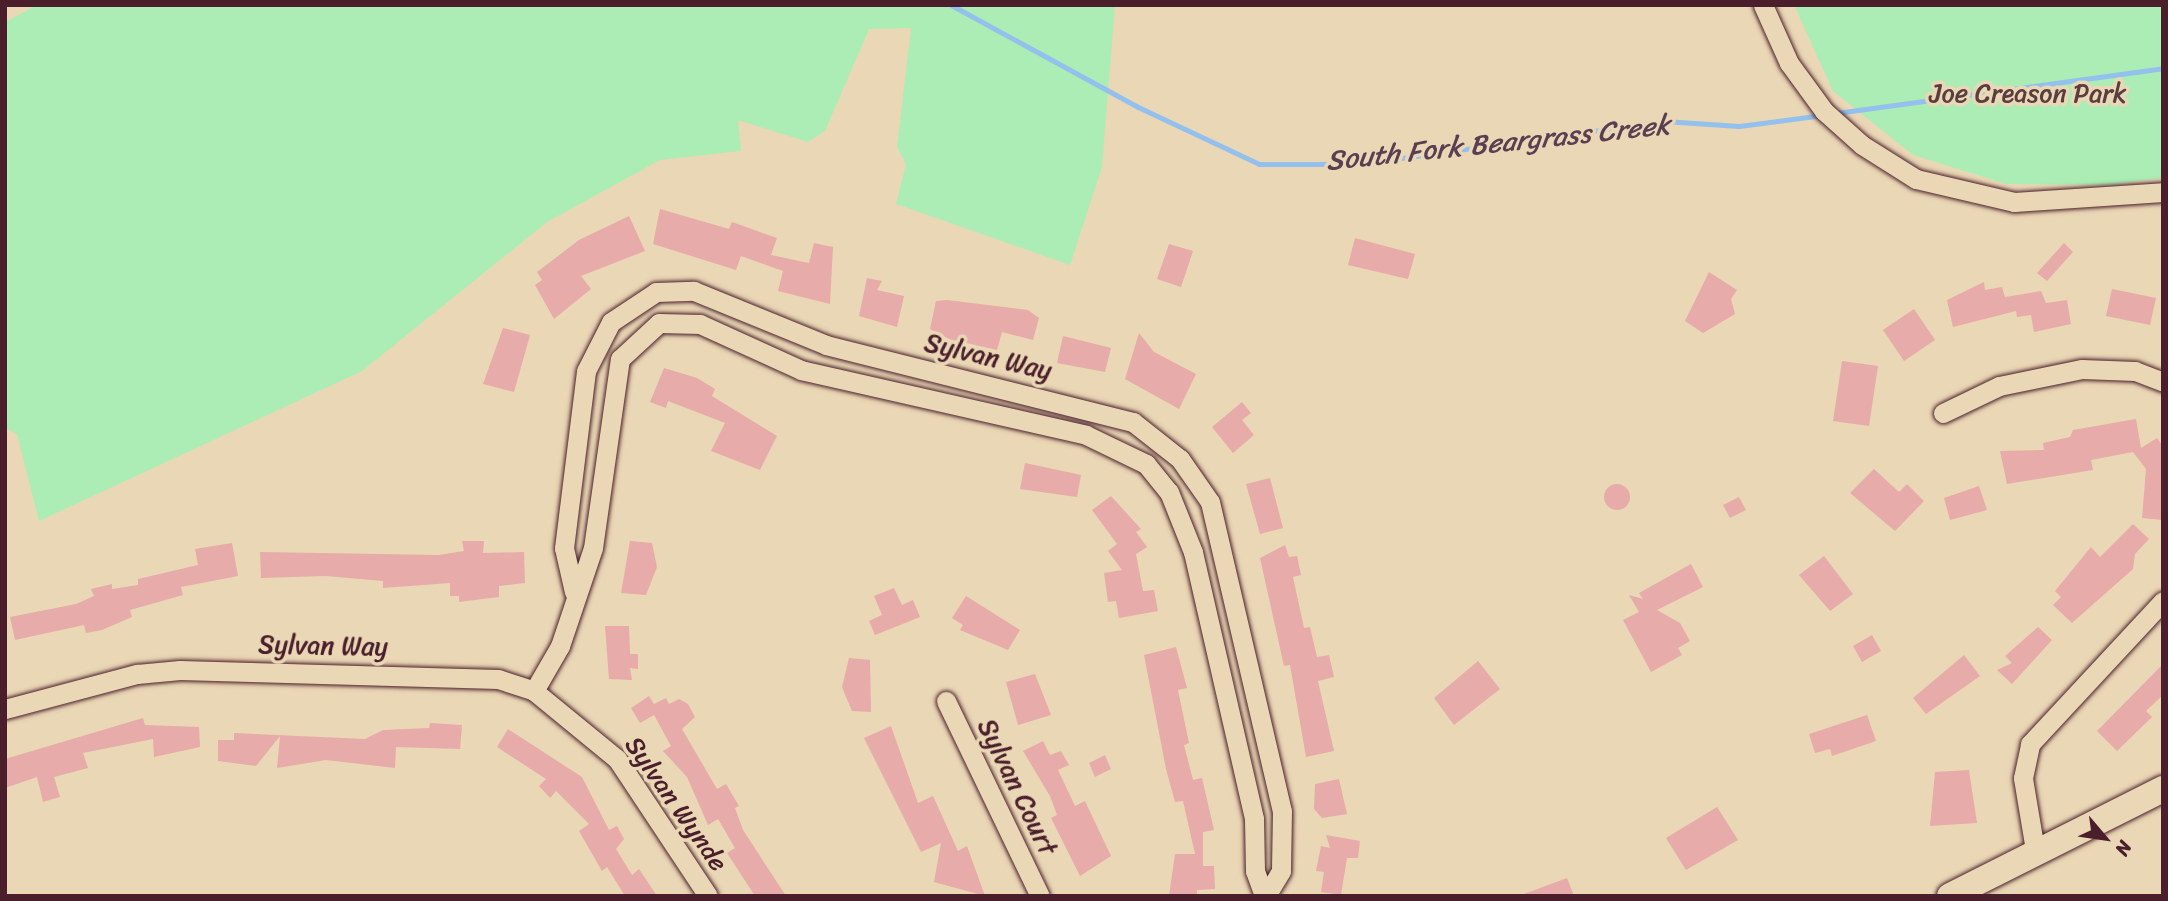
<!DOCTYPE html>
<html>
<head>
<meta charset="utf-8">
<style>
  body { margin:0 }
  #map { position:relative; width:2168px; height:901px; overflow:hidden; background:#ead7b5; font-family:Sriracha,sans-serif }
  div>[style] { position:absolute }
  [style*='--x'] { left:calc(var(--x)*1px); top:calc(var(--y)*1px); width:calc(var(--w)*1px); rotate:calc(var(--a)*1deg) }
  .green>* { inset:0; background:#acedb5 }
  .stream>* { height:5px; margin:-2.5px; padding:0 2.5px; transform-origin:2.5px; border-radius:2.5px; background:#93c0ed }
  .building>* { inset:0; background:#e7aba9 }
  .round { border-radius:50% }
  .roads { filter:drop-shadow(0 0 2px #4a1f2b) drop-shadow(0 0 2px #4a1f2b) }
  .minor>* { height:19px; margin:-9.5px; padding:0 9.5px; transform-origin:9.5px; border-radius:9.5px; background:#ead7b5 }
  .secondary>* { height:26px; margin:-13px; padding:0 13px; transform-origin:13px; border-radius:13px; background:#ead7b5 }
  span { translate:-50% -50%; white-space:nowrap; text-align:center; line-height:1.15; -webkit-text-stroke:7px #ead7b5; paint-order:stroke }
  .park-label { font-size:26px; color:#593e40 }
  .street-label { font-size:26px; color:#4a1f2b }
  .water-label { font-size:28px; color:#593f52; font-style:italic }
  .frame { position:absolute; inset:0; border:7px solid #4a1f2b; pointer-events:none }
  .north { position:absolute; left:2070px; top:803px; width:70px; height:70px; -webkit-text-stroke:5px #ead7b5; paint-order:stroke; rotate:119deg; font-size:19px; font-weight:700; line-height:28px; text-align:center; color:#4a1f2b }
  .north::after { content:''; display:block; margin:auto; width:24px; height:32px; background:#4a1f2b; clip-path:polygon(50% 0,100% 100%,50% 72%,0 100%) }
</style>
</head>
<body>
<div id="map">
  <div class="green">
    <i style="clip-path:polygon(37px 5px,1115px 5px,1102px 167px,1070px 265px,896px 204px,906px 164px,897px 147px,911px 28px,869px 29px,825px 131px,808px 142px,738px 120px,741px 151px,660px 160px,547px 222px,362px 371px,39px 521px,17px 434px,5px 428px,5px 22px)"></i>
    <i style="clip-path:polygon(1794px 5px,2163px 5px,2163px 178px,2107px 185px,2006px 184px,1913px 155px,1833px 91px)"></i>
  </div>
  <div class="stream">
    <i style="--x:951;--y:5;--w:213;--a:28.6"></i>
    <i style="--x:1138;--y:107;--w:134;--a:25.2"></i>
    <i style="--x:1259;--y:164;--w:100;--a:0"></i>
    <i style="--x:1359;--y:164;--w:308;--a:-8"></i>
    <i style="--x:1664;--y:121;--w:75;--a:3.8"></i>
    <i style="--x:1739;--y:126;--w:84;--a:-7.5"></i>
    <i style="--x:1836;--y:113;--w:330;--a:-7.8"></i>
  </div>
  <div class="building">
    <i style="clip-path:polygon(660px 209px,729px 229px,732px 222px,777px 238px,771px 255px,809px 263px,814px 243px,833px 247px,830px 304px,778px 291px,783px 271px,741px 256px,736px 270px,653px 244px)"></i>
    <i style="clip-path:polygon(629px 216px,645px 251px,581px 276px,591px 289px,554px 319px,535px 285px,542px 280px,537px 272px,579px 240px)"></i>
    <i style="clip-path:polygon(1355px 238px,1415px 254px,1408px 279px,1348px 265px)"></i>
    <i style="clip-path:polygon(2064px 243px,2073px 252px,2047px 281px,2037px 273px)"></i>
    <i style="clip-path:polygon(1169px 244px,1193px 251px,1181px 287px,1157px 279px)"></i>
    <i style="clip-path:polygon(1709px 272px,1737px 290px,1731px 299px,1735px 314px,1703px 333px,1685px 321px)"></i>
    <i style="clip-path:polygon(867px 278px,882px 281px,877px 290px,904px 296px,897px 327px,859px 316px)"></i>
    <i style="clip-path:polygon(1984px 282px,1985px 290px,2002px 287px,2005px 297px,2041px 291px,2046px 303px,2067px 300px,2071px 324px,2034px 332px,2031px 315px,2017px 317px,2016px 311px,1953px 327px,1947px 300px)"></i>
    <i style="clip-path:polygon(2112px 289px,2156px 298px,2150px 325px,2106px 316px)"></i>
    <i style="clip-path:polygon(947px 300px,1028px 310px,1039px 318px,1033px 340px,1002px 332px,997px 350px,949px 339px,930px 329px,936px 301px)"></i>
    <i style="clip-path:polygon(1914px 309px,1935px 340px,1904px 361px,1883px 330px)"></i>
    <i style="clip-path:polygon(503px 328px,530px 335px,514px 392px,483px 384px)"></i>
    <i style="clip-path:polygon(1139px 333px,1154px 352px,1196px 374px,1179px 409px,1125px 379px)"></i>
    <i style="clip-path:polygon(1063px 336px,1111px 348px,1105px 372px,1057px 363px)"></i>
    <i style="clip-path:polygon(1842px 361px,1878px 366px,1869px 426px,1833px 421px)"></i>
    <i style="clip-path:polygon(664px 368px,697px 378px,715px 389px,712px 396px,777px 436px,760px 470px,711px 451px,725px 423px,668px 401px,666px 408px,650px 402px)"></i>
    <i style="clip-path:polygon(1242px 402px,1251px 413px,1242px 420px,1254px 435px,1233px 453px,1212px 427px)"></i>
    <i style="clip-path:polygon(2136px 419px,2141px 448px,2157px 438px,2163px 446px,2163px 520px,2142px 518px,2146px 469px,2133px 452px,2091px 460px,2093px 470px,2007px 484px,2000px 451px,2044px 450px,2043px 443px,2070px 437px,2073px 430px)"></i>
    <i style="clip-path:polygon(1025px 463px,1081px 475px,1077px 497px,1020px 489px)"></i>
    <i style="clip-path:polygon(1874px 469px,1899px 492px,1907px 484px,1924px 501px,1895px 531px,1850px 493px)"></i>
    <i style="clip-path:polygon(1270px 478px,1283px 528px,1260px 534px,1246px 484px)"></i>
    <i class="round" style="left:1604px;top:484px;width:26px;height:26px"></i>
    <i style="clip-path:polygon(1979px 486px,1987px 510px,1950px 520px,1944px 498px)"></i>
    <i style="clip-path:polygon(1111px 496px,1141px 529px,1136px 532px,1147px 547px,1136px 554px,1143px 591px,1154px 590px,1158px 611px,1119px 618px,1116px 601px,1108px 602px,1104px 573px,1122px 570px,1108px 551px,1117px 544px,1092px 510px)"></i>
    <i style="clip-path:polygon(1739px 497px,1746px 510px,1730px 518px,1723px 505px)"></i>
    <i style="clip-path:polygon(2133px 524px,2149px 539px,2135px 554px,2133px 569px,2072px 623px,2053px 605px,2061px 597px,2055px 591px,2091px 547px,2100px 557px)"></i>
    <i style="clip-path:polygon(462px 541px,484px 541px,483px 553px,524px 552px,525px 583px,499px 586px,499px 597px,459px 602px,459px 596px,450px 596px,450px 583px,383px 588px,383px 581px,326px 576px,261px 578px,260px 552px,439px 555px,464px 551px)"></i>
    <i style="clip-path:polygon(630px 541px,652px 543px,657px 567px,646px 595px,621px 593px)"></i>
    <i style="clip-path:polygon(232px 543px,238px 576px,181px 587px,183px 595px,130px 610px,132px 617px,102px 630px,86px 633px,84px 625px,15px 640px,10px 617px,76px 604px,94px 596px,91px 589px,112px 584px,112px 589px,138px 585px,138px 579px,198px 565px,195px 549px)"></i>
    <i style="clip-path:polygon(1285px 545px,1289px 557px,1297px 556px,1301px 575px,1293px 577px,1304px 628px,1310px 627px,1317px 657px,1329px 655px,1334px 677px,1318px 681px,1334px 751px,1306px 757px,1290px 665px,1284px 666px,1260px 558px)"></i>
    <i style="clip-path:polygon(1824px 556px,1853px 594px,1830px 611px,1799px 575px)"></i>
    <i style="clip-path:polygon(1691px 564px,1703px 587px,1657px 610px,1680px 623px,1690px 641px,1678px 648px,1682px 655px,1651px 672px,1623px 620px,1639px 612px,1629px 595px,1643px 599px,1639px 593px)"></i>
    <i style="clip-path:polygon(894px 588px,902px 605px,913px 600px,920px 617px,875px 635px,869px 621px,882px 615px,874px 596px)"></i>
    <i style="clip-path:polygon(966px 596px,1020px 630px,1008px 650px,960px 630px,963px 625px,952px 618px)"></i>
    <i style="clip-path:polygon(605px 626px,629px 626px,630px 654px,638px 654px,638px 669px,630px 668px,632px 680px,609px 679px)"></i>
    <i style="clip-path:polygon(2038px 627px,2052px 640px,2012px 684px,1997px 670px,2012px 663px,2005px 656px)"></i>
    <i style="clip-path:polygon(1872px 635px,1881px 651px,1862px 662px,1853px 646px)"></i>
    <i style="clip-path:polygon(1176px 647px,1187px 688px,1178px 690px,1189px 743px,1184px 745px,1193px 780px,1202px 778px,1214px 830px,1203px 832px,1203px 866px,1214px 866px,1215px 889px,1197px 890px,1197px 896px,1169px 896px,1175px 854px,1195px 854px,1183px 801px,1175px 802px,1166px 769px,1144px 655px)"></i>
    <i style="clip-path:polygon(1964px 655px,1980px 676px,1926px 714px,1913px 698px)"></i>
    <i style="clip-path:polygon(849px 658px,870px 660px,871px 712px,852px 711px,842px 687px)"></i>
    <i style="clip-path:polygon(1478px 661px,1500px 689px,1454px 725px,1434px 698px)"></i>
    <i style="clip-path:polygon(2163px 664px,2163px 695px,2146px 711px,2152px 717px,2117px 751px,2097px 731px)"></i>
    <i style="clip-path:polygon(1035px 674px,1051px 715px,1018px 725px,1006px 682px)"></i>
    <i style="clip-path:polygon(649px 696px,654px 704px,666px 698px,669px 704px,679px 699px,688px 704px,695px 717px,682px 729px,717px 789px,726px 784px,739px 806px,735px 808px,743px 830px,786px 896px,755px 896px,727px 853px,735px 848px,718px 819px,708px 825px,687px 777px,663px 751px,671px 746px,654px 715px,640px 723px,631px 708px)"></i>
    <i style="clip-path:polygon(1867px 715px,1876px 741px,1832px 756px,1830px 749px,1815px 753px,1809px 734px)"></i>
    <i style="clip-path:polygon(143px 718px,145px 725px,199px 727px,200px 747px,154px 757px,153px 739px,83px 753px,88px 768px,54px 777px,60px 797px,43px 802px,37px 777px,5px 788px,5px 759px)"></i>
    <i style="clip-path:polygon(430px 723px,462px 725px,460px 749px,396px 747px,395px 768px,326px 760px,277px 768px,280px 736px,256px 766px,218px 761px,218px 740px,234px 740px,234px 733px,365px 739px,383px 730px,429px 728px)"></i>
    <i style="clip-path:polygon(891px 726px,918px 803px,933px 796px,958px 851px,967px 846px,985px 896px,934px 882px,941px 843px,921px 852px,864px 738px)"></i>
    <i style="clip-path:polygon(508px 729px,582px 777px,609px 830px,617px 826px,624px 839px,616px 849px,632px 875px,639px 869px,657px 896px,625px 896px,607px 867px,602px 871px,579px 831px,589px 824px,556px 791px,550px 798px,539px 786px,546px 779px,497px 747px)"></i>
    <i style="clip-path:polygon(1043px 741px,1050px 755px,1061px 751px,1069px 765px,1058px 770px,1075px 806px,1085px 801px,1111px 856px,1080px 876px,1051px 818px,1057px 815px,1050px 796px,1023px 751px)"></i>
    <i style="clip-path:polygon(1105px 755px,1111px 769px,1095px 777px,1089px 763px)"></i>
    <i style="clip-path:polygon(1969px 770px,1977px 823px,1930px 826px,1935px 772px)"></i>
    <i style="clip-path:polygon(1339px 779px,1347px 814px,1322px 818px,1314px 809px,1315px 784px)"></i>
    <i style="clip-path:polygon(1717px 807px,1738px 840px,1686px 870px,1666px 838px)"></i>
    <i style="clip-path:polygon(1326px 835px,1360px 841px,1358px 858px,1347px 858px,1341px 895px,1321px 892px,1324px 872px,1316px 871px,1321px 846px,1330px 848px)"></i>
    <i style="clip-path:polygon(1567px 878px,1574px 896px,1525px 896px,1524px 894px)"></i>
  </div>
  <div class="roads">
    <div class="minor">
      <i style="--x:1763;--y:5;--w:64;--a:65.9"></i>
      <i style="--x:1789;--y:63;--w:59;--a:53.9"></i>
      <i style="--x:1824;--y:111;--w:51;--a:41.8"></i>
      <i style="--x:1862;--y:145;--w:64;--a:32.2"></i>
      <i style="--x:1916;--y:179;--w:101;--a:13.2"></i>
      <i style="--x:2014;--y:202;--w:149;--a:-3.8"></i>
      <i style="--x:1943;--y:413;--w:62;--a:-25.7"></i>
      <i style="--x:1999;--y:386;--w:85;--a:-11.6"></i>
      <i style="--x:2082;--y:369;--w:53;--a:2.2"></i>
      <i style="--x:2135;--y:371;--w:30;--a:21"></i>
      <i style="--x:574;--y:592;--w:45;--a:-102.8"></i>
      <i style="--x:564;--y:548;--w:178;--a:-82.9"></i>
      <i style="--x:586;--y:371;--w:55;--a:-63"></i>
      <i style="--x:611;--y:322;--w:54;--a:-33.7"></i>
      <i style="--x:656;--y:292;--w:38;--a:-2"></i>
      <i style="--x:694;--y:291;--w:143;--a:22.2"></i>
      <i style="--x:826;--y:345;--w:317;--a:14.1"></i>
      <i style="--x:1133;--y:422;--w:60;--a:38.2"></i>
      <i style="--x:1180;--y:459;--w:52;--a:55.1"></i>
      <i style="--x:1210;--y:502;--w:317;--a:76.9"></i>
      <i style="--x:1282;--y:811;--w:60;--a:91"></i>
      <i style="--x:1281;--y:871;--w:29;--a:121"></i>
      <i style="--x:534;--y:691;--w:52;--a:-60"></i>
      <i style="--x:560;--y:646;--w:103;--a:-71.4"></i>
      <i style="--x:593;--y:548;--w:191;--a:-81.9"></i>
      <i style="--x:620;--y:359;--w:53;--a:-42.7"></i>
      <i style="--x:659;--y:323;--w:41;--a:1.4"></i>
      <i style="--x:700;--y:324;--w:111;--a:24.5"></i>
      <i style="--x:801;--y:370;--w:292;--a:12.8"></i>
      <i style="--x:1086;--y:435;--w:67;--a:25.8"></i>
      <i style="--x:1146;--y:464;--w:36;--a:51"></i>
      <i style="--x:1169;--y:492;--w:65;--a:68.2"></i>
      <i style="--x:1193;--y:552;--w:274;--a:77.1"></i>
      <i style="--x:1254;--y:819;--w:52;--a:88.9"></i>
      <i style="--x:1255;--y:871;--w:27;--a:70"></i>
      <i style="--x:946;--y:701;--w:216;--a:64.3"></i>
      <i style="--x:5;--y:709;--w:137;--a:-14.9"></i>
      <i style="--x:137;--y:674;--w:43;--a:-5.3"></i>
      <i style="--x:180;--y:670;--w:318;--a:1.6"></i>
      <i style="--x:498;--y:679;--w:38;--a:18"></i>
      <i style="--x:534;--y:691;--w:107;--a:39.3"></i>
      <i style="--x:617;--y:759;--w:164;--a:56.4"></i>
      <i style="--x:2035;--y:850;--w:73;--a:-99.5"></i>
      <i style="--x:2023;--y:778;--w:35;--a:-78"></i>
      <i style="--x:2030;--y:744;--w:195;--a:-47.1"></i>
    </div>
    <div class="secondary">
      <i style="--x:1950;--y:896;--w:238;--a:-26.7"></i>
    </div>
  </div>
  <div class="park-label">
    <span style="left:2028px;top:94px">Joe Creason Park</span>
  </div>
  <div class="street-label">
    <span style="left:988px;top:357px;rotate:13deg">Sylvan Way</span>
    <span style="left:323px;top:646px;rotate:1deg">Sylvan Way</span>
    <span style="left:1017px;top:787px;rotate:64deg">Sylvan Court</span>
    <span style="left:676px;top:804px;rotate:55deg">Sylvan Wynde</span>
  </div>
  <div class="water-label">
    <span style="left:1498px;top:143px;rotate:-6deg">South Fork Beargrass Creek</span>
  </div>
  <div class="frame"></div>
  <div class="north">N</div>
</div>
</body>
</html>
